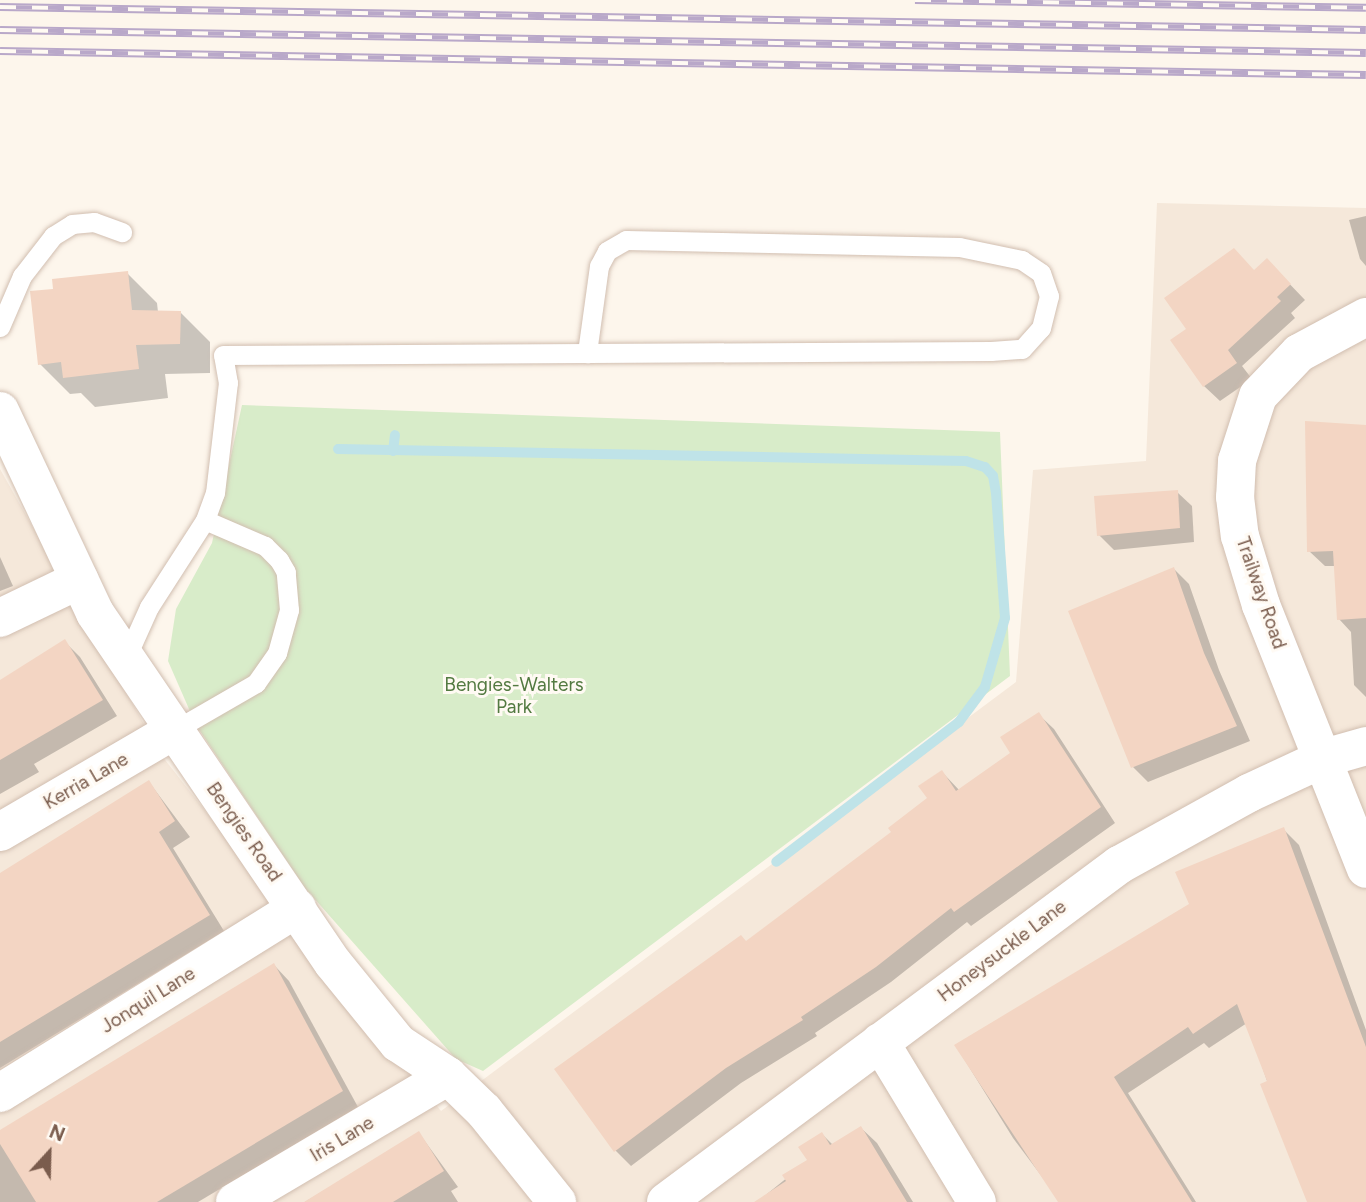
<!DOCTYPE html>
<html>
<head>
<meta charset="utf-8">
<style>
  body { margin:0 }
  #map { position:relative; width:1366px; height:1202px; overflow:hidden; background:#fdf6ec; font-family:Figtree,sans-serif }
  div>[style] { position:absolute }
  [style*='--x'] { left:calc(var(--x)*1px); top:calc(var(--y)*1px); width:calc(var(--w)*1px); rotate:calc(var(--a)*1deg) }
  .residential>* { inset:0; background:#f5e8da }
  .green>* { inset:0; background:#d8ecc9 }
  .shadow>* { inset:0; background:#0003 }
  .stream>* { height:10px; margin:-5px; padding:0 5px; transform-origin:5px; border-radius:5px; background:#bfe3e8 }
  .building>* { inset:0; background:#f3d5c3 }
  .roads { filter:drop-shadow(0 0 2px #d1beb0) drop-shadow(0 0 2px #d1beb0) }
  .service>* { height:19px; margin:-9.5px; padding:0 9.5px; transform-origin:9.5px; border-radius:9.5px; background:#fff }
  .minor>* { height:38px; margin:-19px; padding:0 19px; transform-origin:19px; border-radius:19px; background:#fff }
  .rail>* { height:8px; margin-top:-4px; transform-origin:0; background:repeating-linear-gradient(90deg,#fffaf3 0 16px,#b9a8c9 0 32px); box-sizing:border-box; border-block:2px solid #b9a8c9 }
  span { translate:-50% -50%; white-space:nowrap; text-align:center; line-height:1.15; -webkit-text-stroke:6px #fffaf3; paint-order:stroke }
  .street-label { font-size:19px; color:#7a5c4d }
  .park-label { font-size:19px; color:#537a41 }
  .north { position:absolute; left:14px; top:1118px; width:70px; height:70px; -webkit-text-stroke:5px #fffaf3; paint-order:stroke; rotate:22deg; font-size:19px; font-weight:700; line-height:28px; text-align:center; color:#7a5c4d }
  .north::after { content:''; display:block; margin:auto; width:24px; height:32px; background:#7a5c4d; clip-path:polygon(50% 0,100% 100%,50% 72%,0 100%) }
</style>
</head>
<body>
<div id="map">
  <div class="residential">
    <i style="clip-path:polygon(1157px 203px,1366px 208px,1366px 1202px,0 1202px,0 469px,162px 756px,441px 1111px,1016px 682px,1033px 470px,1146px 461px)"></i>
  </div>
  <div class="green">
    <i style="clip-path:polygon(242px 405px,1000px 432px,1010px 676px,483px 1071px,456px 1059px,305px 888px,196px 725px,168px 661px,176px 609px,212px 543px)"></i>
  </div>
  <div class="shadow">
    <i style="clip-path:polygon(1366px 216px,1366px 266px,1360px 259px,1349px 220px)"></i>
    <i style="clip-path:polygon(1254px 272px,1282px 276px,1305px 300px,1291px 313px,1295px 318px,1242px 366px,1252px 379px,1220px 401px,1204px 386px)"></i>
    <i style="clip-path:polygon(127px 273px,157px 303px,158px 312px,180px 312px,210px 342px,210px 373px,165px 374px,168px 398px,95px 407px,81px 393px,70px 394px,40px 364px,55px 290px)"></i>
    <i style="clip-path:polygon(1366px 427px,1366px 697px,1354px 685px,1351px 632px,1339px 619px,1335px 566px,1325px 566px,1309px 551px)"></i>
    <i style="clip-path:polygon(1177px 492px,1192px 506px,1194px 542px,1114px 550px,1099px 535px)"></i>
    <i style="clip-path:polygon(0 557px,13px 586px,0 591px)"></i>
    <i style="clip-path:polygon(1174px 569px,1189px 584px,1219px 670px,1250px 741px,1148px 782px,1133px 767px)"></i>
    <i style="clip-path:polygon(65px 642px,80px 657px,117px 716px,34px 764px,39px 772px,0 794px,0 682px)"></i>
    <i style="clip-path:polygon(1038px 714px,1054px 729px,1115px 823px,971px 926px,967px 922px,891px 982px,815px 1033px,817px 1036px,741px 1083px,631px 1166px,615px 1150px,746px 943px,893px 832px,929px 799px,942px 772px,960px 791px,1013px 753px)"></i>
    <i style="clip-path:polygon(149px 782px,190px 837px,173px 848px,224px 931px,0 1068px,0 875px)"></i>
    <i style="clip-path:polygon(1283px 829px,1299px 845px,1366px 1030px,1366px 1202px,1309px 1202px,1247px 1023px,1209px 1048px,1204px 1043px,1128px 1093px,1196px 1202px,1061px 1202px,1013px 1138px,956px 1046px,1191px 905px)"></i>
    <i style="clip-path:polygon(274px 965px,289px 981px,358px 1107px,198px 1202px,0 1202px,0 1132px)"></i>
    <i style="clip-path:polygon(861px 1128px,877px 1143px,913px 1202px,757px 1202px,809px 1160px,822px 1134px,833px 1145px)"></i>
    <i style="clip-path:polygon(419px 1133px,458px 1187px,451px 1191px,458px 1202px,305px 1202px)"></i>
  </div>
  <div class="stream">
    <i style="--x:338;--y:449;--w:628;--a:1.09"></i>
    <i style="--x:966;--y:461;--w:20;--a:18"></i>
    <i style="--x:985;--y:467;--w:12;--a:48"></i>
    <i style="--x:993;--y:476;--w:17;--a:80"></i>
    <i style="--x:996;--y:493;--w:125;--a:85.9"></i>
    <i style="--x:1005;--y:618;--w:72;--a:106.2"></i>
    <i style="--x:985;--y:687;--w:44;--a:126.6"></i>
    <i style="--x:959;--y:722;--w:230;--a:142.6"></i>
    <i style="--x:393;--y:451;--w:16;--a:-83"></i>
  </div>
  <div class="building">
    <i style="clip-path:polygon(1234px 248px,1254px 270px,1267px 258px,1291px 284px,1277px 297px,1281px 301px,1228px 350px,1237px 363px,1203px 387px,1170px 340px,1186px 329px,1164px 298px)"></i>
    <i style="clip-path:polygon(128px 271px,132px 310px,181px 311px,180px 344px,136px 345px,139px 369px,63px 378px,61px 362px,38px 365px,30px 291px,53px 289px,52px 279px)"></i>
    <i style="clip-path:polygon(1305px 421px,1366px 425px,1366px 618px,1337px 620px,1333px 551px,1307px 552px)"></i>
    <i style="clip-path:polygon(1178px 490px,1180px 528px,1097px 536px,1094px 496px)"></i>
    <i style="clip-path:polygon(1174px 567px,1204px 653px,1237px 726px,1131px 768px,1068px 611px)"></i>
    <i style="clip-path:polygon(65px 639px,103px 700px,0 760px,0 680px)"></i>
    <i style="clip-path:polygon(1039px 712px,1101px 807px,954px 912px,951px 908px,876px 967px,801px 1017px,803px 1020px,726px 1068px,614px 1152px,554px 1069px,741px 935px,746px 941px,891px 832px,888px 828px,927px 798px,918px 786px,942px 770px,956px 791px,1010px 753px,1000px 737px)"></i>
    <i style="clip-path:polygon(149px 780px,175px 821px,159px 832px,210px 915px,0 1042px,0 873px)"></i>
    <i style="clip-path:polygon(1284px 827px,1366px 1047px,1366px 1202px,1307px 1202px,1260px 1084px,1267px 1081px,1237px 1004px,1193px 1034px,1188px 1027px,1114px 1077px,1192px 1202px,1058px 1202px,954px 1045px,1189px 904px,1175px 872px)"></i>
    <i style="clip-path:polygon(274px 963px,343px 1091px,157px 1202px,36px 1202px,0 1144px,0 1130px)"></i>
    <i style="clip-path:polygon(861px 1126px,907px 1202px,754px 1202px,786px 1181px,782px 1175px,807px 1160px,798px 1147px,822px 1132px,830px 1145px)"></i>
    <i style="clip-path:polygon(419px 1131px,444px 1171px,393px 1202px,304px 1202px)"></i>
  </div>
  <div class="roads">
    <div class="service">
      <i style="--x:0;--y:327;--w:56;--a:-66.7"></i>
      <i style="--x:22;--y:276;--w:51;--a:-52.2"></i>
      <i style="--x:53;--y:236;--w:22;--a:-32"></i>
      <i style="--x:72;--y:224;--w:22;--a:-5"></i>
      <i style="--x:94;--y:222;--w:30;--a:20"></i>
      <i style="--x:126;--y:658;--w:56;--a:-65.7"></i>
      <i style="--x:149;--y:607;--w:103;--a:-57.2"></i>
      <i style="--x:205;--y:520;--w:29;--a:-70"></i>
      <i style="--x:215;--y:493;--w:111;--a:-83.3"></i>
      <i style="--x:228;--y:383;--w:28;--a:-100"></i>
      <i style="--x:223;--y:355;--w:768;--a:-0.3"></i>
      <i style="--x:991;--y:351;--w:31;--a:-4"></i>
      <i style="--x:1022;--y:349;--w:28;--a:-48"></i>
      <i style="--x:1041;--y:328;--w:33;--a:-76"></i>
      <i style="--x:1049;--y:296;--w:24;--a:-109"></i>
      <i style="--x:1041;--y:273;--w:23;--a:-146"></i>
      <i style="--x:1022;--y:260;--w:64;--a:-168.3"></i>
      <i style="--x:959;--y:247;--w:333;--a:-178.8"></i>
      <i style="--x:626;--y:240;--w:22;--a:150"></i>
      <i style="--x:607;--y:251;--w:17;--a:118"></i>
      <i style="--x:599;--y:266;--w:88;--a:97.9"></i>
      <i style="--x:173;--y:731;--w:96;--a:-30"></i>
      <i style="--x:256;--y:683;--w:37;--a:-55"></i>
      <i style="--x:277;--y:653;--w:45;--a:-74.4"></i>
      <i style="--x:289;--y:610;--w:38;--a:-95"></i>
      <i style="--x:286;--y:572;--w:14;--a:-120"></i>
      <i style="--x:279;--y:560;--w:20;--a:-135"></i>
      <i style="--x:265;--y:546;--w:65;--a:-156.6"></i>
    </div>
    <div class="minor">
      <i style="--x:1366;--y:317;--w:76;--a:151.8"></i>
      <i style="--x:1299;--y:353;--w:59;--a:133.6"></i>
      <i style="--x:1258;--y:396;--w:68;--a:107.9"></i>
      <i style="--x:1237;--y:461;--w:36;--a:93"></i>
      <i style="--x:1235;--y:497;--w:39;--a:83"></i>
      <i style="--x:1240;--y:536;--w:72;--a:73.1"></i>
      <i style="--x:1261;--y:605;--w:284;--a:68.3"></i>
      <i style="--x:0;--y:411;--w:223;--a:64.8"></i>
      <i style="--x:95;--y:613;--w:423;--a:55.8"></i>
      <i style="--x:333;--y:963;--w:103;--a:50.9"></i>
      <i style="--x:398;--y:1043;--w:60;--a:33.4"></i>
      <i style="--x:448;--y:1076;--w:50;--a:44.2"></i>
      <i style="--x:484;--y:1111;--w:117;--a:51.3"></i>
      <i style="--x:0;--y:618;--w:88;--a:-25.7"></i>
      <i style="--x:0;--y:832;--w:200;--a:-30.3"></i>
      <i style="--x:880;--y:1042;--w:187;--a:58.8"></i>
      <i style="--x:0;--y:1093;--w:350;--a:-31.9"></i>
      <i style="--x:235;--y:1202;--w:247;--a:-30.6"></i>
      <i style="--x:666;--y:1202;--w:565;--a:-36.65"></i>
      <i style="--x:1119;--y:865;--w:149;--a:-29"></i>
      <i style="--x:1249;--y:793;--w:83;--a:-25"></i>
      <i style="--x:1324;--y:758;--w:44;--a:-15.9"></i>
    </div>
  </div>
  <div class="rail">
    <i style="--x:915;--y:0;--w:451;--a:1"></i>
    <i style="--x:0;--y:7;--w:1366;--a:0.96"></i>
    <i style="--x:0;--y:30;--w:1366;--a:0.96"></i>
    <i style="--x:0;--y:51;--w:1366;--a:1.01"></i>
  </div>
  <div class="street-label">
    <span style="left:1261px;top:593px;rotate:71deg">Trailway Road</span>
    <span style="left:86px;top:781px;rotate:-30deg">Kerria Lane</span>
    <span style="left:244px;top:832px;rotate:55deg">Bengies Road</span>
    <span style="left:1002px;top:951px;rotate:-37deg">Honeysuckle Lane</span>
    <span style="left:148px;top:1000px;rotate:-32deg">Jonquil Lane</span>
    <span style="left:342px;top:1139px;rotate:-31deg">Iris Lane</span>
  </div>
  <div class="park-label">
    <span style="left:514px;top:696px">Bengies-Walters<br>Park</span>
  </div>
  <div class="north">N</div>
</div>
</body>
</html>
